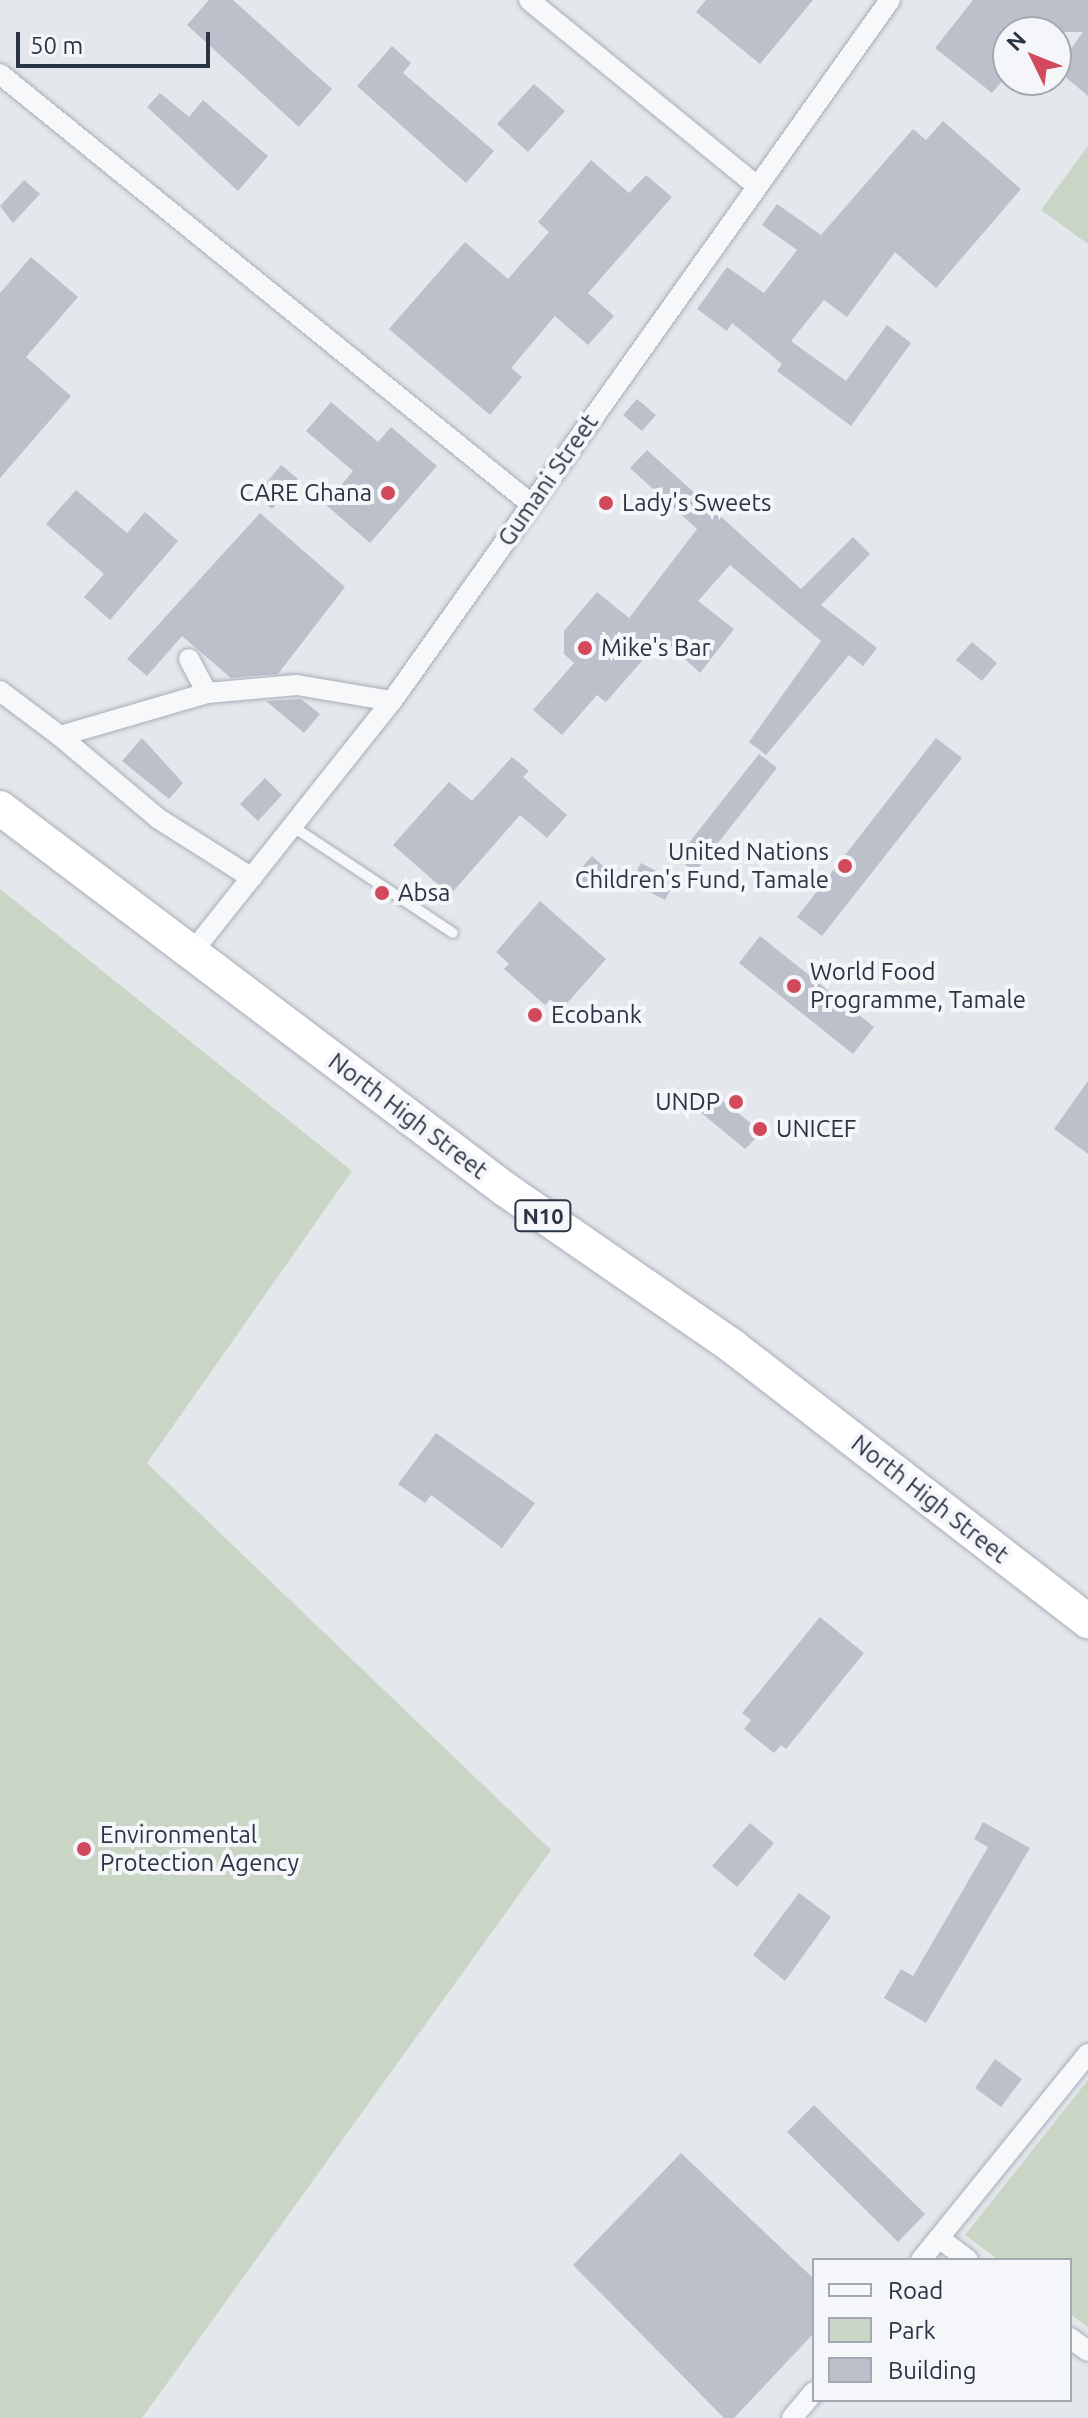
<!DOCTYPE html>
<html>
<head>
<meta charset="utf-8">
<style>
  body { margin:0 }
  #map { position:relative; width:1088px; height:2418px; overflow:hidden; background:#e4e7ec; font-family:Ubuntu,sans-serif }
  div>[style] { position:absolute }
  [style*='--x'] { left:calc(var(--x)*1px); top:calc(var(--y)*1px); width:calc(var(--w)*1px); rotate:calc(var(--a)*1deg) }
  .green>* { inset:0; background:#c9d6c5 }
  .building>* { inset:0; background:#bbc0ca }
  .roads { filter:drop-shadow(0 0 2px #a9aeb7) drop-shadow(0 0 2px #a9aeb7) }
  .service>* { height:10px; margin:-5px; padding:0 5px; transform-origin:5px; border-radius:5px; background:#f7f8fa }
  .minor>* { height:20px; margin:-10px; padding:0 10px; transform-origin:10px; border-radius:10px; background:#f7f8fa }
  .trunk>* { height:34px; margin:-17px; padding:0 17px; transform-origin:17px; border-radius:17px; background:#fff }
  .dots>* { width:22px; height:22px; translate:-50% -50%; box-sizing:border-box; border:4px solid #f4f6f9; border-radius:50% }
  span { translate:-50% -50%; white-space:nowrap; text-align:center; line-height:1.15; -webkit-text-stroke:8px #f4f6f9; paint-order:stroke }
  .shield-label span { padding:2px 6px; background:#f4f6f9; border:2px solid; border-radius:6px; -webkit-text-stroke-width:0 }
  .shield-label { font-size:22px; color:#2b3445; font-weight:700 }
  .street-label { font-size:24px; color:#2b3445 }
  .poi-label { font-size:24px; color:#2b3445 }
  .right { translate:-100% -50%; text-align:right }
  .left { translate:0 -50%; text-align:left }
  .legend { position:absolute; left:812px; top:2258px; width:260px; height:144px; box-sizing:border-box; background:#f4f6f9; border:2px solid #a4a8b1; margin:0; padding:10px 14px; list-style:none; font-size:24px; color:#2b3445 }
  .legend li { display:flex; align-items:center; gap:16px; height:40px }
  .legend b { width:40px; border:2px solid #a4a8b1 }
  .north { position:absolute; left:992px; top:16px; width:80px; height:80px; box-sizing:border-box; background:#f4f6f9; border:2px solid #a4a8b1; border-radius:50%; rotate:313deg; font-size:22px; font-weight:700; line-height:32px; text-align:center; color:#2b3445 }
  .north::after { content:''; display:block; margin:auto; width:28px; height:36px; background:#d1495b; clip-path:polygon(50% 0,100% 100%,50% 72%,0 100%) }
  .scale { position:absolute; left:16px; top:32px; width:194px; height:36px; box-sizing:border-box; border:4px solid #2b3445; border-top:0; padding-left:10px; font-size:24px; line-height:28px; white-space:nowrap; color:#2b3445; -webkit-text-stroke:6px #f4f6f9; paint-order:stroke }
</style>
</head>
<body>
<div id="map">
  <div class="green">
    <i style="clip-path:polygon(1088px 146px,1088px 244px,1041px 210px)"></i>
    <i style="clip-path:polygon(0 889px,352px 1171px,147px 1463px,551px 1850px,142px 2418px,0 2418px)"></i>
    <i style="clip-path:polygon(1088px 2080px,1088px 2327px,1070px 2314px,1070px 2260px,999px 2260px,965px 2235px)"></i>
  </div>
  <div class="building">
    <i style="clip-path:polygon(209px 0,233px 0,332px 89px,299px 127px,187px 25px)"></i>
    <i style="clip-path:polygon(706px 0,813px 0,760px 64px,696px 12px)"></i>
    <i style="clip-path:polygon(973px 0,1088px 0,1088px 96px,1056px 69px,1083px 32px,1008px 32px,1008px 74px,992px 93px,935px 48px)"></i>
    <i style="clip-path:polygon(392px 46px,411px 63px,403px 73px,494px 151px,466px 183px,357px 86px)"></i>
    <i style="clip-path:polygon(534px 84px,565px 111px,528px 152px,497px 124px)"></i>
    <i style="clip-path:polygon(160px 93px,189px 117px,203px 100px,268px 156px,238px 191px,147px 107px)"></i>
    <i style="clip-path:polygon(943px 121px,1021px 189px,936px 288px,895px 252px,847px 317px,824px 300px,791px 341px,846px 381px,887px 325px,911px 343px,851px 426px,777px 371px,782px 364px,732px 323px,727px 331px,697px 309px,727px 267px,764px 293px,797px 250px,762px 225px,777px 204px,821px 235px,913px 129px,926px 140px)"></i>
    <i style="clip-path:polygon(591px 160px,629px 193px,646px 175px,672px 197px,588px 293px,614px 316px,588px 345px,555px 316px,511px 368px,522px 377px,490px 415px,389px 329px,465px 242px,508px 279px,549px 232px,538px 222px)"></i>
    <i style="clip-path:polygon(24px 180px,40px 194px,13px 223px,0 206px)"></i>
    <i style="clip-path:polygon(31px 257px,78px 297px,26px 357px,71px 396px,0 478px,0 293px)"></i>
    <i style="clip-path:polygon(637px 399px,656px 415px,642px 431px,623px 415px)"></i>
    <i style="clip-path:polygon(331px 402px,378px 442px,391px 427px,437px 466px,370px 543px,325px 504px,353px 471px,306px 431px)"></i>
    <i style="clip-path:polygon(647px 450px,801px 589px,853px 537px,870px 554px,821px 605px,877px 648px,863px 666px,849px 655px,766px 755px,749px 742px,821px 641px,730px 565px,698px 601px,734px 629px,700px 673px,662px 638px,606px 702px,597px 695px,562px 735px,533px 710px,574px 663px,564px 654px,564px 631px,597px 592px,629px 618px,697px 529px,630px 468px)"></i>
    <i style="clip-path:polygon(281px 465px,298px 479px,272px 509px,256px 495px)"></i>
    <i style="clip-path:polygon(76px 490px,127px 533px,145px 512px,178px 541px,110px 620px,84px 597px,104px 574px,46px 524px)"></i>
    <i style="clip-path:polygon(260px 513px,345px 587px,278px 674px,231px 678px,182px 636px,147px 676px,127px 659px)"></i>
    <i style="clip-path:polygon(972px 642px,997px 663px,982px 681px,956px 660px)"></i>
    <i style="clip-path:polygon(301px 699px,320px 714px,304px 733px,266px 701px)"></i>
    <i style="clip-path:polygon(142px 738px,183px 783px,169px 799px,122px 761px)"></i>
    <i style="clip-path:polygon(936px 738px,962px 758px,822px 936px,797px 917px)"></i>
    <i style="clip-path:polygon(759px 754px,777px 768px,695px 872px,677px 858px)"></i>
    <i style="clip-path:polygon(512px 757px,529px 771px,523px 777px,567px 815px,547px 838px,520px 815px,450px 895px,393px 845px,449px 782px,472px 801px)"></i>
    <i style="clip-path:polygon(265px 778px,282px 795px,258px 821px,240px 804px)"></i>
    <i style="clip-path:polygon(592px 856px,608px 870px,591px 889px,575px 875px)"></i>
    <i style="clip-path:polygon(641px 863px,675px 881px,665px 900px,631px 882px)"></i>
    <i style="clip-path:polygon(540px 901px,606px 959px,562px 1009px,550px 999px,545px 1005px,504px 969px,509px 964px,496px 952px)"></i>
    <i style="clip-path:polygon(760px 936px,874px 1027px,853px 1054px,739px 963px)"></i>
    <i style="clip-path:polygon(1088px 1081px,1088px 1154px,1054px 1129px)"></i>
    <i style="clip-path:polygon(714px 1094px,762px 1132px,745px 1149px,699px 1111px)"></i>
    <i style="clip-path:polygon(436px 1433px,535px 1503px,502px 1548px,431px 1495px,425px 1503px,398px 1484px)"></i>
    <i style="clip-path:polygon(820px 1617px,864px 1653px,786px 1749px,781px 1745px,774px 1753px,744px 1729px,751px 1720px,742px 1713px)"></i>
    <i style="clip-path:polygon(983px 1822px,1030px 1848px,926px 2023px,884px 1998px,901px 1969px,913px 1976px,988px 1847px,974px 1839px)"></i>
    <i style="clip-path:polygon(750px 1823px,774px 1843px,737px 1887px,712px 1866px)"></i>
    <i style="clip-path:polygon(799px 1893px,831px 1917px,785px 1981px,753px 1955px)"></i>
    <i style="clip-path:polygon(995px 2059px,1022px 2079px,1001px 2107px,975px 2088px)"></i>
    <i style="clip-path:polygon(814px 2105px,925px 2214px,898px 2242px,787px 2132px)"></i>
    <i style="clip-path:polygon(681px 2153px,814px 2279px,814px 2333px,734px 2418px,724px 2418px,573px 2265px)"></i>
  </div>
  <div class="roads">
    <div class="service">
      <i style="--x:292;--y:826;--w:193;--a:33.6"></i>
    </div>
    <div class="minor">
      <i style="--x:529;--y:0;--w:294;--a:39.2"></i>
      <i style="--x:0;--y:74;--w:683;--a:39"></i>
      <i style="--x:189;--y:659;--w:38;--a:62"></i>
      <i style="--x:0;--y:691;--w:75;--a:36.9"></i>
      <i style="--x:60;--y:736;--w:153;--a:-16.3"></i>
      <i style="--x:207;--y:693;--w:90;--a:-5.1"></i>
      <i style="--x:297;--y:685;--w:96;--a:9.6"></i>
      <i style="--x:60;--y:736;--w:129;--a:40"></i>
      <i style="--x:159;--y:819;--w:110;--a:32.4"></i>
      <i style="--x:193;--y:951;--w:320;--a:-51.5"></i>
      <i style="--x:392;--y:701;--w:860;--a:-54.61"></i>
      <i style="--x:939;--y:2238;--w:36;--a:37"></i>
      <i style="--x:921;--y:2260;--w:265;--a:-51"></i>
      <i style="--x:1070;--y:2338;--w:22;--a:36"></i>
      <i style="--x:792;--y:2418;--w:34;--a:-50"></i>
    </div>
    <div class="trunk">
      <i style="--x:0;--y:808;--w:634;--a:37.05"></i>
      <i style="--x:506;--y:1190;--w:275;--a:34.6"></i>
      <i style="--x:732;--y:1346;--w:450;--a:37.7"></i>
    </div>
  </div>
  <div class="dots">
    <i style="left:388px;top:493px;background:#d1495b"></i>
    <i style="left:606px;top:503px;background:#d1495b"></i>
    <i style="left:585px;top:648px;background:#d1495b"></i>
    <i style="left:845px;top:866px;background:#d1495b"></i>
    <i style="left:382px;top:893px;background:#d1495b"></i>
    <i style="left:794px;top:986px;background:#d1495b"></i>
    <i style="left:535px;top:1015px;background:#d1495b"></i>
    <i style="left:736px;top:1102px;background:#d1495b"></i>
    <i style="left:760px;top:1129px;background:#d1495b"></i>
    <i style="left:84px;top:1849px;background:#d1495b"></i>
  </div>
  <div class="shield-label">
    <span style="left:543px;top:1216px">N10</span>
  </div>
  <div class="street-label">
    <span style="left:548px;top:480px;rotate:-55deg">Gumani Street</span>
    <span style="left:408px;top:1116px;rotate:37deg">North High Street</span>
    <span style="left:930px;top:1499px;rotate:38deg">North High Street</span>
  </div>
  <div class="poi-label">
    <span class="right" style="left:372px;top:493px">CARE Ghana</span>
    <span class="left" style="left:622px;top:503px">Lady's Sweets</span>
    <span class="left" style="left:601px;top:648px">Mike's Bar</span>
    <span class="right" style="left:829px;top:866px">United Nations<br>Children's Fund, Tamale</span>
    <span class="left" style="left:398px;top:893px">Absa</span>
    <span class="left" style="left:810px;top:986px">World Food<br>Programme, Tamale</span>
    <span class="left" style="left:551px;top:1015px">Ecobank</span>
    <span class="right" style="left:720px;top:1102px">UNDP</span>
    <span class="left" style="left:776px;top:1129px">UNICEF</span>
    <span class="left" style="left:100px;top:1849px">Environmental<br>Protection Agency</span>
  </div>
  <ul class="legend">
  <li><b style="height:10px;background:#f7f8fa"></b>Road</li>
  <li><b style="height:22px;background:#c9d6c5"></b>Park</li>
  <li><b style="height:22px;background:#bbc0ca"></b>Building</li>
  </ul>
  <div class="north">N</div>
  <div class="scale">50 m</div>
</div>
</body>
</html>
